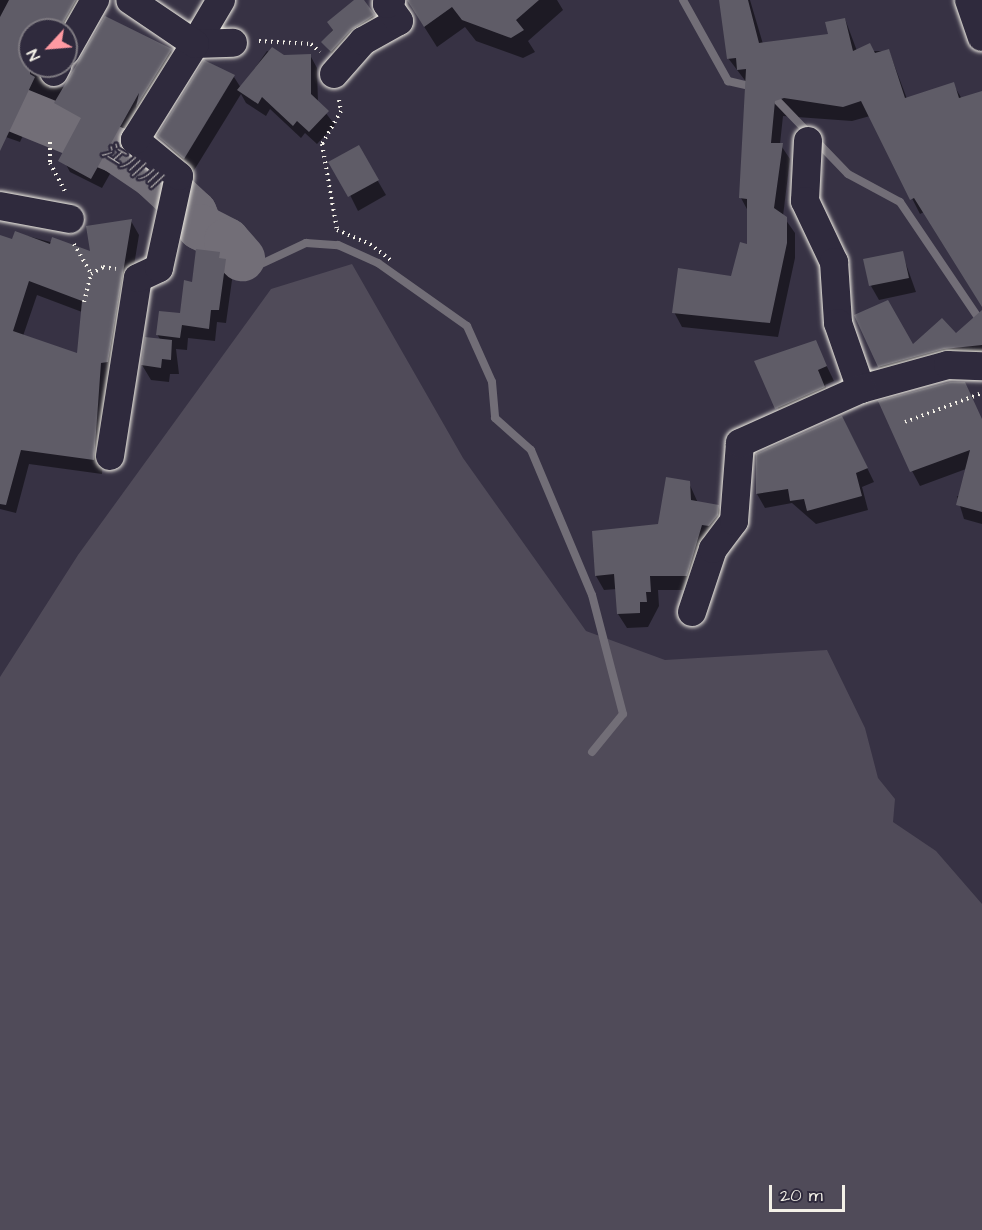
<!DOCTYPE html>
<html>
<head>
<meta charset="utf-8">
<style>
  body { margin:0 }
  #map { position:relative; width:982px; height:1230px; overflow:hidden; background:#373244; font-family:"Architects Daughter","Klee One",sans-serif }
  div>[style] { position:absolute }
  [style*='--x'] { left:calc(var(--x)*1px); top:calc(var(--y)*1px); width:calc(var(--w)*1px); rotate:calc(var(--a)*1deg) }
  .green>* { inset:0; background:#504b59 }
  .shadow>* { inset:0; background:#0007 }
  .stream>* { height:8px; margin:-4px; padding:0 4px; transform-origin:4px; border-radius:4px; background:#726e77 }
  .river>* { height:46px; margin:-23px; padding:0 23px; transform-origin:23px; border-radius:23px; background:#726e77 }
  .building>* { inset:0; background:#5f5c67 }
  .path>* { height:4px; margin-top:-2px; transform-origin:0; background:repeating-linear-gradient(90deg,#f4f1e8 0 1.5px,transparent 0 6px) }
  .roads { filter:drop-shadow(0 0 2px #f4f1e8) drop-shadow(0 0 2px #f4f1e8) }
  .street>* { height:28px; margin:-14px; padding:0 14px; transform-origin:14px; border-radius:14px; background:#2f2a3d }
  span { translate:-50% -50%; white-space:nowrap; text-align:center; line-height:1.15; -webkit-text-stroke:5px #2f2a3d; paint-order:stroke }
  .water-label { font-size:22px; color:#bab6b5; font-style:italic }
  .north { position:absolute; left:18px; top:18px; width:60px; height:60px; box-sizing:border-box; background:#2f2a3d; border:2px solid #7e7a81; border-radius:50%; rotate:244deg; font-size:16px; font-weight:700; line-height:24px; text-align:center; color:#f4f1e8 }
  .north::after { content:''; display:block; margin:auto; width:21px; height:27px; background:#ff9aa2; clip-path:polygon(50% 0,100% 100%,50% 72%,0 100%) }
  .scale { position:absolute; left:769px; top:1185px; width:76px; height:27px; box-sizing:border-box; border:3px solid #f4f1e8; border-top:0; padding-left:8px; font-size:18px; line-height:21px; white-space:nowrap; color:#f4f1e8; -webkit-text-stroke:4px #2f2a3d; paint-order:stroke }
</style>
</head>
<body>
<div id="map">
  <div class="green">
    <i style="clip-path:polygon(352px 264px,463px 458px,586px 631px,665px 660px,827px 650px,865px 728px,878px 778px,895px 799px,893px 822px,936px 851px,982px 904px,982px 1230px,0 1230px,0 677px,78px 555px,271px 289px)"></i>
  </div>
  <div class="shadow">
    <i style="clip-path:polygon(0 0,92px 0,66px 30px,30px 30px,30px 66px,55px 66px,49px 88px,64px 87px,106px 18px,171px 51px,180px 66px,143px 116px,102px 188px,70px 172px,62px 157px,78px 126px,38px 103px,20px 142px,0 135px)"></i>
    <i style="clip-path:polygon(356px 0,362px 0,380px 27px,338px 62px,323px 42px)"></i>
    <i style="clip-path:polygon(418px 0,557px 0,563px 10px,528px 41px,535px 52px,523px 58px,476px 41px,465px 27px,437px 47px,411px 6px)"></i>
    <i style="clip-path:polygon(720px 0,750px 0,763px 44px,830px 35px,845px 19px,857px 51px,889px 51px,907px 99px,953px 84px,962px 99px,982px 93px,982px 305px,924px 212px,920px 214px,870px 116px,852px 121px,783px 116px,780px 144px,790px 159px,783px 216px,795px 233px,795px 258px,778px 337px,682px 327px,674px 312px,732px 277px,748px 246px,748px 211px,741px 198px,747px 83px,728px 58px)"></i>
    <i style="clip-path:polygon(267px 51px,284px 57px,310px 55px,317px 68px,318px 103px,335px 125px,317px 144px,305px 133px,301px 138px,270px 109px,266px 116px,246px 103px,241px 94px,193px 172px,158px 136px,208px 62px,234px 77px,241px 88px)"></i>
    <i style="clip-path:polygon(358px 147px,386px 195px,358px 211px,333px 161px)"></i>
    <i style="clip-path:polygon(evenodd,131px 221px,139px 235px,116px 376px,108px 377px,102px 474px,29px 464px,16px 513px,0 509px,0 237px,13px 241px,16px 233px,92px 253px,131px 221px,37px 295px,82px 312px,78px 355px,23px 336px,37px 295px)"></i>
    <i style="clip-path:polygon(219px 253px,233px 273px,226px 323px,217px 322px,215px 341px,188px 338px,187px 350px,176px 349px,179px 374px,170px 374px,169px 382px,151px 380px,142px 365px,161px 341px,157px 334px,182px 315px,194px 283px)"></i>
    <i style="clip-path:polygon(902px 253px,916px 292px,879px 300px,871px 286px)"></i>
    <i style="clip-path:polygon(982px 312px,982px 364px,888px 381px,879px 367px,913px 346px,956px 335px)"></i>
    <i style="clip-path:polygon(815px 342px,834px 381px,825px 385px,832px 402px,785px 423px,756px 361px)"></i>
    <i style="clip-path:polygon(964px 384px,982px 421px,982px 484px,966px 469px,920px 486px,912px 471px)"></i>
    <i style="clip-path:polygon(849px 431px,874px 482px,862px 487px,868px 510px,816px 524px,792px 503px,765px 508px,757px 494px,757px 455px)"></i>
    <i style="clip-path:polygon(689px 483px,698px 503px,718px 506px,726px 521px,694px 590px,658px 590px,659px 606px,648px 627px,627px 628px,618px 614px,617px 589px,604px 590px,596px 576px,594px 533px,660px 525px)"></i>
    <i style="clip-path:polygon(957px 496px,982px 498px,982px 524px,964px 519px)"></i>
  </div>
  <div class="stream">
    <i style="--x:683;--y:0;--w:93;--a:60.9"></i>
    <i style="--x:728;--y:81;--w:27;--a:13"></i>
    <i style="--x:771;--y:94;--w:111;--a:46.1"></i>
    <i style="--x:848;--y:174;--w:59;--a:28.3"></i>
    <i style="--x:900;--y:202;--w:146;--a:55.9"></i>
    <i style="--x:242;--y:258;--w:18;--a:22"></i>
    <i style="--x:259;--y:265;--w:52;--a:-25.1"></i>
    <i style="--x:306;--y:243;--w:32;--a:4"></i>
    <i style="--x:338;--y:245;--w:44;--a:24.2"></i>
    <i style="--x:378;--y:263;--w:109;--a:35.3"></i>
    <i style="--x:467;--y:326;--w:61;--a:65.9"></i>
    <i style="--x:492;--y:382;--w:36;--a:85"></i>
    <i style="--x:495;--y:418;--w:48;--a:41.6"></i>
    <i style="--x:531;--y:450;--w:157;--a:67.2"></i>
    <i style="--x:592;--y:595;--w:123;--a:75.4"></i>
    <i style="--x:623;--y:714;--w:49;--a:129.2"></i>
  </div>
  <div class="river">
    <i style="--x:0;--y:103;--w:125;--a:22.1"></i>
    <i style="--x:116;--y:150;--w:45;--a:34"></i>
    <i style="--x:153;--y:175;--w:56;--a:42.8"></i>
    <i style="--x:194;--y:213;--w:15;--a:67"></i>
    <i style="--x:200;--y:227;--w:30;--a:27"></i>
    <i style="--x:227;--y:241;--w:23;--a:49"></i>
  </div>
  <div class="building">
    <i style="clip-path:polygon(9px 0,76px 0,59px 30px,30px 30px,30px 74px,35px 77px,0 151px,0 17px)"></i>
    <i style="clip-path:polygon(354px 0,364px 0,375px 15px,351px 30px,331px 52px,321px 42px,333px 30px,327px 22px)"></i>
    <i style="clip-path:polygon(407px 0,539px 0,516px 20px,524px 30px,511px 38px,462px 20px,452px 7px,424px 27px)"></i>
    <i style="clip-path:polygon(719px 0,748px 0,759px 43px,828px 34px,825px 22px,845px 18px,853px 51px,870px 43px,875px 53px,889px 49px,905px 98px,954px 82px,959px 98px,982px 91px,982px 307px,914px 198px,910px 200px,861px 101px,843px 107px,784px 98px,775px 101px,771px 143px,783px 143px,774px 208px,787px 217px,787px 243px,770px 323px,672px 313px,678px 268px,731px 276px,740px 242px,747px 244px,747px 199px,739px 198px,746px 69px,737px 70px,736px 58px,727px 59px)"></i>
    <i style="clip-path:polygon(105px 16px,172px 49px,136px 107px,139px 93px,91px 179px,58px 161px,81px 118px,54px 103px)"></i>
    <i style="clip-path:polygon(272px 47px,284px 55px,311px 54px,311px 94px,329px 111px,309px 132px,297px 121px,293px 126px,262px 97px,258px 104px,237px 90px)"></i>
    <i style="clip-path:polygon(204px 60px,235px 75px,184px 159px,157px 136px)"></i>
    <i style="clip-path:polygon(359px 145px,379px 180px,348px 197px,328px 162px)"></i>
    <i style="clip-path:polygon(evenodd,132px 219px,108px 362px,101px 363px,94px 460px,21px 450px,6px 505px,0 504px,0 235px,12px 239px,15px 231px,50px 244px,52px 237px,90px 251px,86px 226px,132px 219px,29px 281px,82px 301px,77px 353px,13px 331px,29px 281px)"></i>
    <i style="clip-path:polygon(196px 249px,220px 252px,219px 258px,226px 259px,219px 310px,211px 310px,209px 329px,182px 325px,180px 338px,156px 335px,159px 311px,180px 313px,184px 280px,192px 282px)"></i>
    <i style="clip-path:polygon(903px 251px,909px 278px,869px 286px,863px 259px)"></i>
    <i style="clip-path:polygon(888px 300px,913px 344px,942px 318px,956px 333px,982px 310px,982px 345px,944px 349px,878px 367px,854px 315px)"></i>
    <i style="clip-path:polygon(145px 337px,172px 340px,171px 360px,162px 359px,161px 368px,141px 365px)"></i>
    <i style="clip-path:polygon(816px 340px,827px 366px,818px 370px,825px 387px,775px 409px,754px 361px)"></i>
    <i style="clip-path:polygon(950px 382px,965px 382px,982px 419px,982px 512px,956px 505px,970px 450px,910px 472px,878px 401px)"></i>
    <i style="clip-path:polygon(842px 416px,868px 468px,856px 473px,862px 496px,807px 511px,804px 499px,790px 501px,788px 489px,756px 494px,756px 454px)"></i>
    <i style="clip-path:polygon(666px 477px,690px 481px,691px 500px,719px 505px,718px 515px,709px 526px,702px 525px,687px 576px,650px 576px,651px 592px,646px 592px,647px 602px,640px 602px,640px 613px,617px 614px,614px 574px,595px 576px,592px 531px,658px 524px)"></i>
  </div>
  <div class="path">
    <i style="--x:259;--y:41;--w:52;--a:3.3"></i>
    <i style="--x:311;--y:44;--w:12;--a:42"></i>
    <i style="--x:339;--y:100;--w:11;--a:80"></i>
    <i style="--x:341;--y:111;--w:38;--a:120"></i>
    <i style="--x:322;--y:144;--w:87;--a:80.1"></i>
    <i style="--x:337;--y:230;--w:36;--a:23"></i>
    <i style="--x:370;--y:244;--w:28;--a:38"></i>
    <i style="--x:50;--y:142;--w:21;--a:90"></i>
    <i style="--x:50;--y:163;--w:32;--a:62"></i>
    <i style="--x:74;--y:244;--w:34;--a:60"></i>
    <i style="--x:84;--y:302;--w:29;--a:-76"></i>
    <i style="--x:91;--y:274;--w:14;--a:-30"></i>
    <i style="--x:103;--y:267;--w:13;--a:9"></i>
    <i style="--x:905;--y:422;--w:80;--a:-20.5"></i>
  </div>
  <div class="roads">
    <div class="street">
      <i style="--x:221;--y:0;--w:51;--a:120.6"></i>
      <i style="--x:195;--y:44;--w:38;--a:-2"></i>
      <i style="--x:969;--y:0;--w:39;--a:71"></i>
      <i style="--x:66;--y:51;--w:59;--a:-60.4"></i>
      <i style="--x:54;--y:72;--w:7;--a:-63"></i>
      <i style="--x:334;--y:74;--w:44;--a:-48.7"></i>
      <i style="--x:363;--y:41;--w:41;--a:-29.1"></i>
      <i style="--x:399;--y:21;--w:21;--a:-125"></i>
      <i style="--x:387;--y:4;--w:6;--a:-45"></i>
      <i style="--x:808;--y:141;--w:60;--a:92.9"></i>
      <i style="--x:805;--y:201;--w:68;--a:64.6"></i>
      <i style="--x:834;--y:262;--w:61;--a:86.2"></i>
      <i style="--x:838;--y:323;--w:70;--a:70.8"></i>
      <i style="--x:861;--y:389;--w:90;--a:-15.4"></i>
      <i style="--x:948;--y:365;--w:34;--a:2"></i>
      <i style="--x:0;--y:206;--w:71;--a:10.5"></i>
      <i style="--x:110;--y:456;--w:180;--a:-81.1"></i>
      <i style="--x:138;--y:278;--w:23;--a:-25"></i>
      <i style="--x:159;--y:268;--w:94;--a:-77.7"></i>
      <i style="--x:179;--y:176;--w:57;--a:-140.7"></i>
      <i style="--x:135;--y:140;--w:113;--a:-58"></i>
      <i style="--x:195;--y:44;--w:78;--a:-145.9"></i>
      <i style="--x:692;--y:612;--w:66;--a:-71.6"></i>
      <i style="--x:713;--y:549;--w:35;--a:-53"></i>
      <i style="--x:734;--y:521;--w:78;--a:-85.6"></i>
      <i style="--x:740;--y:443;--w:133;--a:-24.1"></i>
    </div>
  </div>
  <div class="water-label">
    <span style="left:132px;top:166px;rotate:33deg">江川川</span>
  </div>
  <div class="north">N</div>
  <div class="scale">20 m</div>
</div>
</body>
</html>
